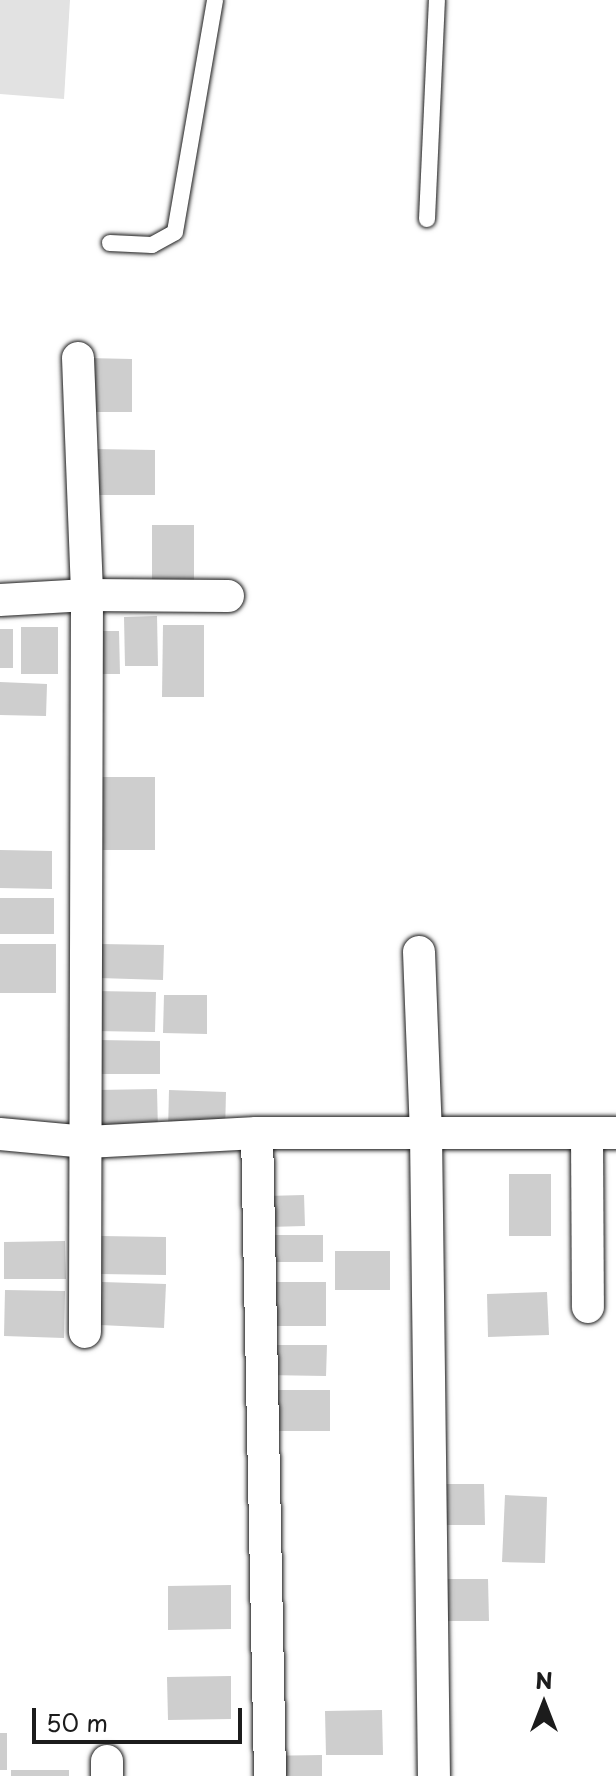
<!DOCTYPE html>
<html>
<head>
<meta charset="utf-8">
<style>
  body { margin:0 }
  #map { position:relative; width:616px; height:1776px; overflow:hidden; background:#fff; font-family:"Playpen Sans",sans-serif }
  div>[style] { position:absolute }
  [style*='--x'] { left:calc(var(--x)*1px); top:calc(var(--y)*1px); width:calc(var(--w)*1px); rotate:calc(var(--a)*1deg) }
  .green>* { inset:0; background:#e2e2e2 }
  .building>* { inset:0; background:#cecece }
  .roads { filter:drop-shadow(0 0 2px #1c1c1c) drop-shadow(0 0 2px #1c1c1c) }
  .lane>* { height:16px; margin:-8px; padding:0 8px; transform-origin:8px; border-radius:8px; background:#fff }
  .street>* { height:32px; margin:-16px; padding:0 16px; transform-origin:16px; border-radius:16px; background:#fff }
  span { translate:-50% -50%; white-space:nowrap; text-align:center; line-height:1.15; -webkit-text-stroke:7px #fff; paint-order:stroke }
  .north { position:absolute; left:504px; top:1664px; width:80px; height:80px; -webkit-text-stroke:6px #fff; paint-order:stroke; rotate:0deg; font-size:22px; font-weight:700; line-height:32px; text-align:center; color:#1c1c1c }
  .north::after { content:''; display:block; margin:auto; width:28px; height:36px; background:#1c1c1c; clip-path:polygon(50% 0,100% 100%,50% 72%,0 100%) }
  .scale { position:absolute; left:32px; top:1708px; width:210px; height:36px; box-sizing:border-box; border:4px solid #1c1c1c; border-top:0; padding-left:10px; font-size:24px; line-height:28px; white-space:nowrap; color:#1c1c1c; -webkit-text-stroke:6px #fff; paint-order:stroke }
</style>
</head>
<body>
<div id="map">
  <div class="green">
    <i style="clip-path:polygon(0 0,70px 0,64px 99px,0 94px)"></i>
  </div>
  <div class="building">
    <i style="clip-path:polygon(87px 358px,132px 359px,132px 412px,86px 412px)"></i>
    <i style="clip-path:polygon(94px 449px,155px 450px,155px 495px,93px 495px)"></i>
    <i style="clip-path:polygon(152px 525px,194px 525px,194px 584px,152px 584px)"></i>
    <i style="clip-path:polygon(157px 616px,158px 666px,125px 666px,124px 617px)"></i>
    <i style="clip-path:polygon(163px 625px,204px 625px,204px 697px,162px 697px)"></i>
    <i style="clip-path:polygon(21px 627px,58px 627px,58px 674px,21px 674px)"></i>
    <i style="clip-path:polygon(0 629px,13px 629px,13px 668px,0 668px)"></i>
    <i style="clip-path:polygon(90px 631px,119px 631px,120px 674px,90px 674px)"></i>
    <i style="clip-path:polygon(0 682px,47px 684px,46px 716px,0 715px)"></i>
    <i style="clip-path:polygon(97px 777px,155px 777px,155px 850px,97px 850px)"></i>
    <i style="clip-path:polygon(0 850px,52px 851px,52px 889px,0 888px)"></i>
    <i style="clip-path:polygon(0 898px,54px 898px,54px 934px,0 934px)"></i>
    <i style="clip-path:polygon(0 944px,56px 944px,56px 993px,0 993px)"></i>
    <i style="clip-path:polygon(100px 944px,164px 945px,163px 980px,99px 978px)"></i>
    <i style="clip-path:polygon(94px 991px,156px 992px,155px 1032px,94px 1031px)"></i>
    <i style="clip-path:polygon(164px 995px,207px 995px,207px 1034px,163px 1033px)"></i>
    <i style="clip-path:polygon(98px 1040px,160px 1041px,160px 1074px,98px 1074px)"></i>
    <i style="clip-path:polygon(157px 1089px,158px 1132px,97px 1134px,96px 1090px)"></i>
    <i style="clip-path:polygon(169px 1090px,226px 1092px,225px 1133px,168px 1132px)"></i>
    <i style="clip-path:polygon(509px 1174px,551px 1174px,551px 1236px,509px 1236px)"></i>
    <i style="clip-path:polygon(304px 1195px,305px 1226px,268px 1227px,266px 1196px)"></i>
    <i style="clip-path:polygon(270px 1235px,323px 1235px,323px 1262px,270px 1262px)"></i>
    <i style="clip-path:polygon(101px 1236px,166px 1237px,166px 1275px,100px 1274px)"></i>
    <i style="clip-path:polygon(65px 1241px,66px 1279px,4px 1279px,4px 1242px)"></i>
    <i style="clip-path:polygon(335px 1251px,390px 1251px,390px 1290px,335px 1290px)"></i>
    <i style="clip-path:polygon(102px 1282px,166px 1284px,164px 1328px,100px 1325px)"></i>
    <i style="clip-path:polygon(266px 1282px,326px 1282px,326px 1326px,266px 1326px)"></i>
    <i style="clip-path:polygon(5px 1290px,65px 1291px,64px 1338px,4px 1336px)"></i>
    <i style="clip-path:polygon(547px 1292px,549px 1335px,488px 1337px,487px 1294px)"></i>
    <i style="clip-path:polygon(266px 1345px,327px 1345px,326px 1376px,265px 1375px)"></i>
    <i style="clip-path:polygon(272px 1390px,330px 1390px,330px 1431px,272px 1431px)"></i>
    <i style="clip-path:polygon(421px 1484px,484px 1484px,485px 1525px,421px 1525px)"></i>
    <i style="clip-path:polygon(505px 1495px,547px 1497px,545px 1563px,502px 1562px)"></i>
    <i style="clip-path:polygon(425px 1579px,488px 1579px,489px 1621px,426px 1621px)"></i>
    <i style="clip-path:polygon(231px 1585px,231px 1629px,168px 1630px,168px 1586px)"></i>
    <i style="clip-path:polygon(231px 1676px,231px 1719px,168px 1720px,167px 1677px)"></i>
    <i style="clip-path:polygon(382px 1710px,383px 1755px,326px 1755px,325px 1711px)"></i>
    <i style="clip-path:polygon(0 1733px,7px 1733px,7px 1770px,0 1770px)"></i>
    <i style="clip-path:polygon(322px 1755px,322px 1776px,259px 1776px,259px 1756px)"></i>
    <i style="clip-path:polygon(11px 1770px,69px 1770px,69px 1776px,11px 1776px)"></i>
  </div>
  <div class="roads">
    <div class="lane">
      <i style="--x:427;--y:219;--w:219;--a:-87.4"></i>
      <i style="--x:110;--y:243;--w:42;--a:2.7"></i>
      <i style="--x:152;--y:245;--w:26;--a:-29"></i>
      <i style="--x:175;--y:232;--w:235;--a:-80.2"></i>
    </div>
    <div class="street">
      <i style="--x:78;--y:358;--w:237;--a:87.8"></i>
      <i style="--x:87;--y:595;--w:737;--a:90.16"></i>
      <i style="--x:0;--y:600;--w:87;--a:-3.3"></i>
      <i style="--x:87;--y:595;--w:141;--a:0.4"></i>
      <i style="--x:419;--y:952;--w:182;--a:87.8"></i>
      <i style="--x:426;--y:1134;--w:642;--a:89.29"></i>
      <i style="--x:257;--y:1133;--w:643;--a:88.84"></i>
      <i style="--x:587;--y:1133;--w:174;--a:89.7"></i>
      <i style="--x:0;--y:1134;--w:87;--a:5.3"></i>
      <i style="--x:87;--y:1142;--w:170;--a:-3"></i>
      <i style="--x:257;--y:1133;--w:359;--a:0"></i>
      <i style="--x:107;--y:1761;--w:15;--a:90"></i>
    </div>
  </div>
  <div class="north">N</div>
  <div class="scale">50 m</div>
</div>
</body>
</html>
